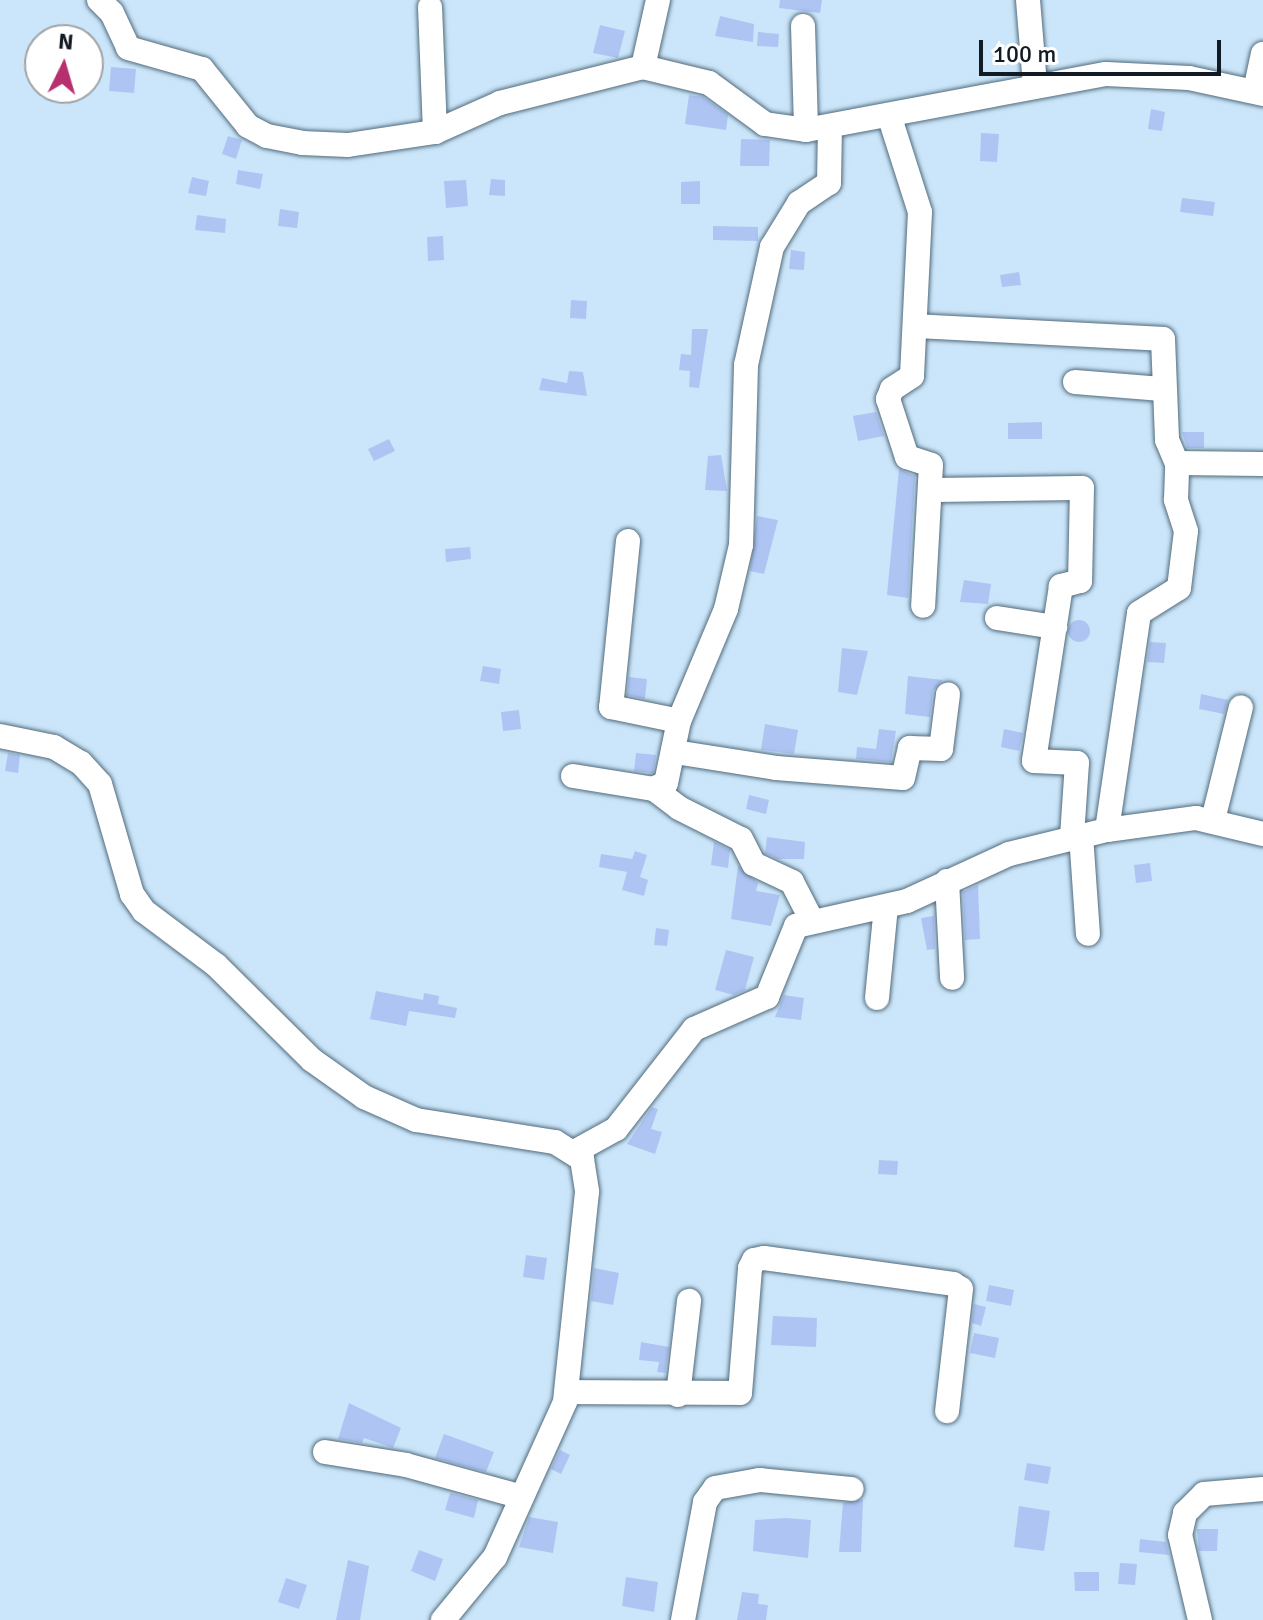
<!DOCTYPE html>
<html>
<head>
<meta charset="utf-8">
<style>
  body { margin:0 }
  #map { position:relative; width:1263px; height:1620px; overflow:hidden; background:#cbe6fa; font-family:Signika,sans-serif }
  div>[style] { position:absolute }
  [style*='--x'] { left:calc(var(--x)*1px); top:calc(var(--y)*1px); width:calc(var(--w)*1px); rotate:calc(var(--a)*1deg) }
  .building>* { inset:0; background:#aec5f4 }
  .round { border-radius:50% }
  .roads { filter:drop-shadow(0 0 2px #536b7d) drop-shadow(0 0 2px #536b7d) }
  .minor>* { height:24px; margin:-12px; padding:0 12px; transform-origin:12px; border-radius:12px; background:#fff }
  span { translate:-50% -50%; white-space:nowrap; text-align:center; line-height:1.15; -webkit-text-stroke:6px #fff; paint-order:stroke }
  .north { position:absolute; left:24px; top:24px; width:80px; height:80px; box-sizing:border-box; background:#fff; border:2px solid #a0a4a7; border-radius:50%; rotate:5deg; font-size:22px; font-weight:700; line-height:32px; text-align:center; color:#121b23 }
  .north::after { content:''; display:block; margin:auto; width:28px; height:36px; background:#b72f6f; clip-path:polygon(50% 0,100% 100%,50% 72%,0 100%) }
  .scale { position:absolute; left:979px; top:40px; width:242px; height:36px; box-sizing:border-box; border:4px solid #121b23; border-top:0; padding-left:10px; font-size:24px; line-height:28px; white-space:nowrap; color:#121b23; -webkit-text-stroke:6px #fff; paint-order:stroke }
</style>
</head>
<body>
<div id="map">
  <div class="building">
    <i style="clip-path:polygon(780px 0,822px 0,820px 13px,779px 8px)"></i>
    <i style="clip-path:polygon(720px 16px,754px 24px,753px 42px,715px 36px)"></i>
    <i style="clip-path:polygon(600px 25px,625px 31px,618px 58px,593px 53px)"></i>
    <i style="clip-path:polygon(758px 32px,779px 34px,778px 47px,757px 46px)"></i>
    <i style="clip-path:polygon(111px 67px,136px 69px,134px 93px,109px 91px)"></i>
    <i style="clip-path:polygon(689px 95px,703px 97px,728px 115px,726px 130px,685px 124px)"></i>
    <i style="clip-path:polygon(1151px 109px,1165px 112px,1162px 131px,1148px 129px)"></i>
    <i style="clip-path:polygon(981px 133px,999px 134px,997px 162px,980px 161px)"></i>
    <i style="clip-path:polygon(228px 136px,242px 140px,236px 159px,222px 154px)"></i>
    <i style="clip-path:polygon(741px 139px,770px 140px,769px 166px,740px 166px)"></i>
    <i style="clip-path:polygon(238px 170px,263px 174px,260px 189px,236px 184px)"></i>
    <i style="clip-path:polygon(192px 177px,209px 181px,206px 196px,188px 193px)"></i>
    <i style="clip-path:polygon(491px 179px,505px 180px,505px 196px,489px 195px)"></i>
    <i style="clip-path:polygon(466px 180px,468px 206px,446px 208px,444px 181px)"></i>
    <i style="clip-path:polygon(700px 181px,700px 204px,681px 204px,681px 182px)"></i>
    <i style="clip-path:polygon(1182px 198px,1215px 202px,1213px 216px,1180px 212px)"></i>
    <i style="clip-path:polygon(280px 209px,299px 212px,297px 228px,278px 226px)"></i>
    <i style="clip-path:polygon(197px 215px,226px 219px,225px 233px,195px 230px)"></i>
    <i style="clip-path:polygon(713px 226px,758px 227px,758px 241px,713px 240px)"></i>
    <i style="clip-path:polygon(443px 236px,444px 260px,428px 261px,427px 237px)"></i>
    <i style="clip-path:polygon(791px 250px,805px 252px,804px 270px,789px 269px)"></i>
    <i style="clip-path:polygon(1019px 272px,1021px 285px,1002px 287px,1000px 275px)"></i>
    <i style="clip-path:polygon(571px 300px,587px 301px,586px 319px,570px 318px)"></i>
    <i style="clip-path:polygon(692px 329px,708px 329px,699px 388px,689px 387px,690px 371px,679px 370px,681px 354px,691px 355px)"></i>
    <i style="clip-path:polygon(569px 371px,583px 372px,587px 396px,539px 390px,542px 378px,567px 383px)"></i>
    <i style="clip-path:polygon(876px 412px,884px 436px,858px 441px,853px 416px)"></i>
    <i style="clip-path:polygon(1042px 422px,1042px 439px,1008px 439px,1008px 423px)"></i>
    <i style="clip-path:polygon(1182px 432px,1204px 432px,1204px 448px,1187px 448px)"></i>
    <i style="clip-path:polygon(389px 439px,395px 451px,374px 461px,368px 449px)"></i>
    <i style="clip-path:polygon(721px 455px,727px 491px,705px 490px,708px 456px)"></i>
    <i style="clip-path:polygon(899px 469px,915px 476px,908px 598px,887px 595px)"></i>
    <i style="clip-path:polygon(757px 516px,778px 520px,764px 574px,750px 571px)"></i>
    <i style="clip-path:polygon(470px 547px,471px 559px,446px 562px,445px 549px)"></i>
    <i style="clip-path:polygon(964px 580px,991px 584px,988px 604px,960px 602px)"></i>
    <i class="round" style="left:1068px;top:620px;width:22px;height:22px"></i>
    <i style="clip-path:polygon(1150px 642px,1166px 643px,1164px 663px,1147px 662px)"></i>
    <i style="clip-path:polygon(842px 648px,868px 651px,857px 695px,838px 692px)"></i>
    <i style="clip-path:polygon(483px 666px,501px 669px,499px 684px,480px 681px)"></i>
    <i style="clip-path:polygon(908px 676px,943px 680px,933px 691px,930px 717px,905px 714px)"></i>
    <i style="clip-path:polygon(629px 677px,647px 679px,645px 699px,627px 695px)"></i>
    <i style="clip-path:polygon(1201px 694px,1228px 700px,1224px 714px,1199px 709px)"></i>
    <i style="clip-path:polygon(519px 710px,521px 729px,503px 731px,501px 712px)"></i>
    <i style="clip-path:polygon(765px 724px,798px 730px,794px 754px,761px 750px)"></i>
    <i style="clip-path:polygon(879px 729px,896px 731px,891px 762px,856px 759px,857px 747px,876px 749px)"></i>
    <i style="clip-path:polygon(1004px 729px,1023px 733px,1019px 751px,1001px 747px)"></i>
    <i style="clip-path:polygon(8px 753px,20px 755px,18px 773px,5px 771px)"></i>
    <i style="clip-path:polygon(636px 753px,656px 755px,653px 773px,634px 771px)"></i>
    <i style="clip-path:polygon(749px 795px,769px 800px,766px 814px,746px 809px)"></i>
    <i style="clip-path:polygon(767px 837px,805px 842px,804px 859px,778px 859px,765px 853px)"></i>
    <i style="clip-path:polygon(714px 842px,730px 850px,728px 868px,711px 865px)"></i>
    <i style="clip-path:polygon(635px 851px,647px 855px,640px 877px,648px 880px,644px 896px,622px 890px,627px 872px,599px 867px,601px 854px,632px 859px)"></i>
    <i style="clip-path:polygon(1150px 863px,1152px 881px,1136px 883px,1134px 865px)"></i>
    <i style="clip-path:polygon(738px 866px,758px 883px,756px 891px,780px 895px,771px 926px,731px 919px)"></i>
    <i style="clip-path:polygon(978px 885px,980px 939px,965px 940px,963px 892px)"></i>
    <i style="clip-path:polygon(934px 916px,935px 949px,927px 950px,921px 918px)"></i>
    <i style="clip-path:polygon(656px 928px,669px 930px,667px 946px,654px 945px)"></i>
    <i style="clip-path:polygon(726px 950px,754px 957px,745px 990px,734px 995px,715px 990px)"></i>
    <i style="clip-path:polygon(376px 991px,423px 1000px,424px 993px,439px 996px,438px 1004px,457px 1008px,455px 1018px,409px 1011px,406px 1026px,370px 1019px)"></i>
    <i style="clip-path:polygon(784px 995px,804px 998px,801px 1020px,775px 1017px)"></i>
    <i style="clip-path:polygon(652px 1107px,658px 1109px,651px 1129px,662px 1132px,655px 1154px,627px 1144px)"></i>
    <i style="clip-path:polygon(879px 1160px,898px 1161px,897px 1175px,878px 1174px)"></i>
    <i style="clip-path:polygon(526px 1255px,547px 1258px,544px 1280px,523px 1277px)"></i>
    <i style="clip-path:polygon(594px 1268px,619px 1273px,613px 1305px,591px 1301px)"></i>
    <i style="clip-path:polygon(989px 1285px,1014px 1290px,1011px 1306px,986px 1301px)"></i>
    <i style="clip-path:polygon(974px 1304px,986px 1307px,981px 1326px,972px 1323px)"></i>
    <i style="clip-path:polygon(773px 1316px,817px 1318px,816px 1347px,771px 1345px)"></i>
    <i style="clip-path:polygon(974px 1333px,999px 1338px,995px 1358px,970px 1353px)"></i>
    <i style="clip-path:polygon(641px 1342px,669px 1347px,665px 1373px,657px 1372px,659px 1362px,639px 1360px)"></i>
    <i style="clip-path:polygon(349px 1403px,401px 1428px,393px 1448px,364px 1438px,362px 1443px,338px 1439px)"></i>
    <i style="clip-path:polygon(444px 1434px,494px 1452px,486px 1472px,435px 1458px)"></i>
    <i style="clip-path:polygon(560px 1450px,570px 1455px,561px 1474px,551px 1469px)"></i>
    <i style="clip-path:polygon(1027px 1463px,1051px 1467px,1048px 1484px,1024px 1480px)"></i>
    <i style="clip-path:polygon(450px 1493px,478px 1500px,474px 1518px,445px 1510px)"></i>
    <i style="clip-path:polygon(863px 1499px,861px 1552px,839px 1552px,843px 1503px)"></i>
    <i style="clip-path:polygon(1019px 1506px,1050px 1511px,1044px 1551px,1014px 1547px)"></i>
    <i style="clip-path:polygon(529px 1517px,558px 1522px,553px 1553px,519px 1547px)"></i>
    <i style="clip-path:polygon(786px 1518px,811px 1520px,808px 1558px,753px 1551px,755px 1520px)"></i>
    <i style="clip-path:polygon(1197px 1529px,1218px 1529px,1217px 1551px,1199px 1551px)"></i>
    <i style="clip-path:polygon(1140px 1539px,1166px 1542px,1169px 1555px,1139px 1552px)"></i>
    <i style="clip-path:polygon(419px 1550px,443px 1559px,435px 1581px,411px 1571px)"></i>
    <i style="clip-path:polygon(348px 1560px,369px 1566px,360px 1620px,336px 1620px)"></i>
    <i style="clip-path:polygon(1120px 1563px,1137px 1564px,1135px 1585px,1118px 1584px)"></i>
    <i style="clip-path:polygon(1074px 1572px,1099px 1572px,1099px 1591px,1075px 1591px)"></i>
    <i style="clip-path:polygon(626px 1577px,658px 1582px,654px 1612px,622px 1606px)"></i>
    <i style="clip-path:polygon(286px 1578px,307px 1585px,299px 1609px,278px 1602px)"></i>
    <i style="clip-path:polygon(742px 1592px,759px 1594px,758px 1604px,768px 1605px,766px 1620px,737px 1620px)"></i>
  </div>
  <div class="roads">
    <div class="minor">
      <i style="--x:99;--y:0;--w:18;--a:45"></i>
      <i style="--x:112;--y:13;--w:38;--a:65"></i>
      <i style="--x:128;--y:48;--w:77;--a:15.8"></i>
      <i style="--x:202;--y:69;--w:73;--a:51.1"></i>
      <i style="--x:248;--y:126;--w:21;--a:28"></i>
      <i style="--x:267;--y:136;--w:36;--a:11"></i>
      <i style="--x:302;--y:143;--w:46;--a:2.5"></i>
      <i style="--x:348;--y:145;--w:88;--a:-8.5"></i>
      <i style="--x:435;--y:132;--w:71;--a:-24"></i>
      <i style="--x:500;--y:103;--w:147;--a:-14.1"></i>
      <i style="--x:643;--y:67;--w:68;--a:13.6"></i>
      <i style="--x:709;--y:83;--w:69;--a:36.2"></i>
      <i style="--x:765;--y:124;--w:41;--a:8.3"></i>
      <i style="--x:806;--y:130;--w:305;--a:-10.6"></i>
      <i style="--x:1106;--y:74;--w:83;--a:2.8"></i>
      <i style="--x:1189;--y:78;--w:76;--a:12.2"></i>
      <i style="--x:1028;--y:0;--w:85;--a:85.3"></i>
      <i style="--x:430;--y:7;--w:125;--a:87.7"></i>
      <i style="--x:803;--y:26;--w:104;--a:88.3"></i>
      <i style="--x:643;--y:67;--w:69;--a:-77.4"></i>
      <i style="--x:1255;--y:91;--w:38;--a:-78"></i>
      <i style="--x:889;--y:115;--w:102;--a:72.3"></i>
      <i style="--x:920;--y:212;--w:164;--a:92.8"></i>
      <i style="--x:912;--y:376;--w:24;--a:147"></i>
      <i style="--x:892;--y:389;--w:11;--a:112"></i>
      <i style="--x:888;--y:399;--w:61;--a:71.9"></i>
      <i style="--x:907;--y:457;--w:25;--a:18"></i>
      <i style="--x:931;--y:465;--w:141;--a:93.2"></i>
      <i style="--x:915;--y:326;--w:248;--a:3"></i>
      <i style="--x:1163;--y:339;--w:101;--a:87.7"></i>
      <i style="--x:1167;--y:440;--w:25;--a:67"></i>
      <i style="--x:1177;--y:463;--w:86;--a:0.7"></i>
      <i style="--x:1075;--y:382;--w:87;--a:4.6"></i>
      <i style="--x:930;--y:490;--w:152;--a:-0.8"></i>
      <i style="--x:1082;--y:488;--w:93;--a:91.2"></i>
      <i style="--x:1080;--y:581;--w:20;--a:165"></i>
      <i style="--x:1061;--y:586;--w:177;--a:98.8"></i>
      <i style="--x:1034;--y:761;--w:43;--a:2.7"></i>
      <i style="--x:1077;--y:763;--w:74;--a:93.9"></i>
      <i style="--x:628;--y:541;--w:167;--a:95.8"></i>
      <i style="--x:611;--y:707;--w:69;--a:11.6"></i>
      <i style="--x:997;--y:618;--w:59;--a:8.8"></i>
      <i style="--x:0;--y:736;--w:55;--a:11.5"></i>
      <i style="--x:54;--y:747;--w:31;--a:31"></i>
      <i style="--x:81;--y:763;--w:28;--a:48"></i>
      <i style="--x:100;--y:784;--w:115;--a:73.8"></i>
      <i style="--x:132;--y:894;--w:21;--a:55"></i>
      <i style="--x:144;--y:911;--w:90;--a:36.9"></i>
      <i style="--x:216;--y:965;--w:135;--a:44.7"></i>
      <i style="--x:312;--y:1060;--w:64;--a:35.4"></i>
      <i style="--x:364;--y:1097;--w:57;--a:23.9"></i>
      <i style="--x:416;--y:1120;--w:141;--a:9"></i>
      <i style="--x:555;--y:1142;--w:32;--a:32"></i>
      <i style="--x:582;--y:1159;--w:33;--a:81"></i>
      <i style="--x:587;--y:1192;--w:211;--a:96"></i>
      <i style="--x:565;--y:1402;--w:170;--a:114.3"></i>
      <i style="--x:495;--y:1557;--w:82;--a:129.5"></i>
      <i style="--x:675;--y:752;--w:102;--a:9"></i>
      <i style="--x:776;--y:768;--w:127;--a:4.5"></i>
      <i style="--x:903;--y:778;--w:31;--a:-77"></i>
      <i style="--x:910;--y:748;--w:31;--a:2"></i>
      <i style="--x:941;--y:749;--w:55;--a:-82.7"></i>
      <i style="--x:573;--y:776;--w:81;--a:9.2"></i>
      <i style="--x:653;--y:789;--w:14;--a:-25"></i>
      <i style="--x:666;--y:783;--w:63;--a:-78.2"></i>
      <i style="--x:679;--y:721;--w:121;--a:-67.2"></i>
      <i style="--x:726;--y:609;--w:66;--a:-76.8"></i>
      <i style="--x:741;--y:545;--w:180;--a:-88.4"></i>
      <i style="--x:746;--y:365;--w:121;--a:-77.6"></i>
      <i style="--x:772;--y:247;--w:52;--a:-58.5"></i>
      <i style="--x:799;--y:203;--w:36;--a:-34"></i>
      <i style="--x:829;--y:183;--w:55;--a:-89"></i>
      <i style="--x:654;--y:789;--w:31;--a:37"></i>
      <i style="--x:679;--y:808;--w:69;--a:26.6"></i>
      <i style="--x:741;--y:839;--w:28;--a:63"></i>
      <i style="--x:754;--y:864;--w:42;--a:25.3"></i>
      <i style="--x:792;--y:882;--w:42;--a:62.8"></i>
      <i style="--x:1213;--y:820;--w:116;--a:-76.1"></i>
      <i style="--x:1107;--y:830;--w:219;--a:-81.6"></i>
      <i style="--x:1139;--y:613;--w:47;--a:-32"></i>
      <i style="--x:1179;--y:588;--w:57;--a:-83"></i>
      <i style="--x:1186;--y:531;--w:33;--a:-108"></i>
      <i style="--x:1176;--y:500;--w:37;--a:-88"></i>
      <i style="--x:1081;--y:835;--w:99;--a:86"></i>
      <i style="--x:947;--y:881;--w:97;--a:87"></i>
      <i style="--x:877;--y:998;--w:92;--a:-84.4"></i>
      <i style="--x:576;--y:1151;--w:46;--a:-28.8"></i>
      <i style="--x:616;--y:1129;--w:127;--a:-52"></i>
      <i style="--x:694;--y:1029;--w:80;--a:-23.7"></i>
      <i style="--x:767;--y:997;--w:77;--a:-67.8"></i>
      <i style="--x:796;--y:926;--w:114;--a:-12.7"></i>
      <i style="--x:907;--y:901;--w:112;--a:-24.7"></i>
      <i style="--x:1009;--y:854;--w:101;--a:-13.8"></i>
      <i style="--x:1107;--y:830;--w:90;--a:-7.7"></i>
      <i style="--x:1196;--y:818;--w:69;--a:13.4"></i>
      <i style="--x:567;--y:1392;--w:173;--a:0.3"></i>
      <i style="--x:740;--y:1393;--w:125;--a:-85.4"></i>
      <i style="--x:750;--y:1268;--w:9;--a:-63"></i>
      <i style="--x:754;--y:1260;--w:10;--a:-11"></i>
      <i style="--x:764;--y:1258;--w:191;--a:7.8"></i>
      <i style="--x:953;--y:1284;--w:9;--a:32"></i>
      <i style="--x:961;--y:1289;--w:123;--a:96.5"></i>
      <i style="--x:678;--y:1395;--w:95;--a:-83.3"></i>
      <i style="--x:325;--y:1452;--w:82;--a:9.1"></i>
      <i style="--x:406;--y:1465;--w:120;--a:15.4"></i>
      <i style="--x:683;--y:1620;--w:120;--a:-79.4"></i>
      <i style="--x:705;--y:1502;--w:17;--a:-54"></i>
      <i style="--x:715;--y:1488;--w:46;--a:-10.1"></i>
      <i style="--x:760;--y:1480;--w:92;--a:5.6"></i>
      <i style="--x:1200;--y:1620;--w:87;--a:-103.2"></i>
      <i style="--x:1180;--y:1535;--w:23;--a:-77"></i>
      <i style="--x:1185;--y:1513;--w:27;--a:-45"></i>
      <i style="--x:1204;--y:1494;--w:59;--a:-4.8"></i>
    </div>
  </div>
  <div class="north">N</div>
  <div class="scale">100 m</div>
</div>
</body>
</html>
